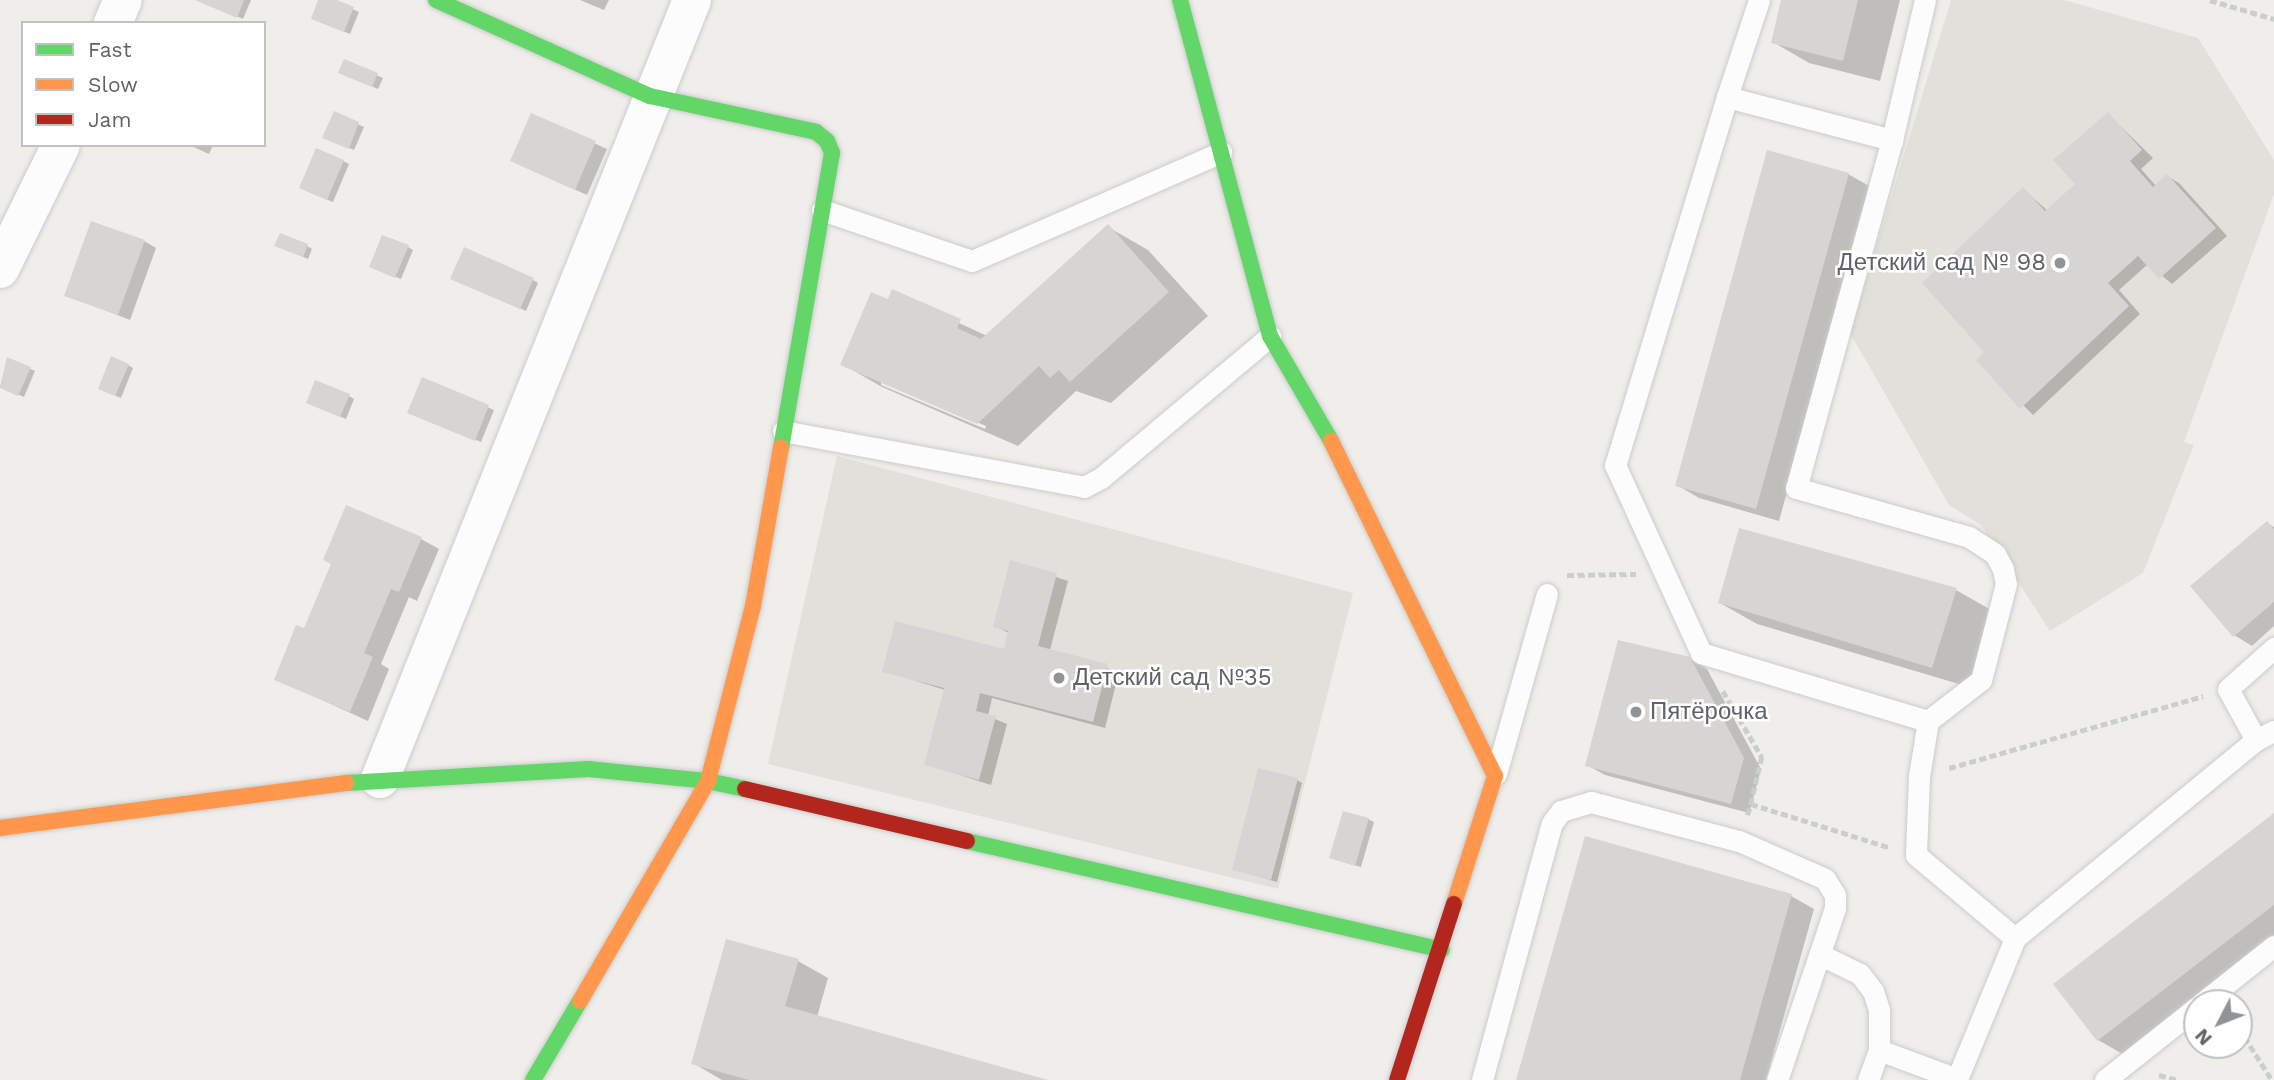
<!DOCTYPE html>
<html>
<head>
<meta charset="utf-8">
<style>
  body { margin:0 }
  #map { position:relative; width:2274px; height:1080px; overflow:hidden; background:#efeeea; font-family:"Work Sans",sans-serif }
  div>[style] { position:absolute }
  [style*='--x'] { left:calc(var(--x)*1px); top:calc(var(--y)*1px); width:calc(var(--w)*1px); rotate:calc(var(--a)*1deg) }
  .education>* { inset:0; background:#e2e0da }
  .shadow>* { inset:0; background:#0003 }
  .building>* { inset:0; background:#d6d5d3 }
  .path>* { height:4.5px; margin-top:-2.25px; transform-origin:0; background:repeating-linear-gradient(90deg,#cacfcc 0 7px,transparent 0 10.5px) }
  .roads { filter:drop-shadow(0 0 2px #cbcccc) drop-shadow(0 0 2px #cbcccc) }
  .lane>* { height:21px; margin:-10.5px; padding:0 10.5px; transform-origin:10.5px; border-radius:10.5px; background:#fdfcfc }
  .street>* { height:38px; margin:-19px; padding:0 19px; transform-origin:19px; border-radius:19px; background:#fdfcfc }
  .fast>* { height:16px; margin:-8px; padding:0 8px; transform-origin:8px; border-radius:8px; background:#63d668 }
  .slow>* { height:16px; margin:-8px; padding:0 8px; transform-origin:8px; border-radius:8px; background:#ff974d }
  .jam>* { height:16px; margin:-8px; padding:0 8px; transform-origin:8px; border-radius:8px; background:#b3261e }
  .dots>* { width:19px; height:19px; translate:-50% -50%; box-sizing:border-box; border:4px solid #fff; border-radius:50% }
  span { translate:-50% -50%; white-space:nowrap; text-align:center; line-height:1.15; -webkit-text-stroke:5px #fff; paint-order:stroke }
  .poi-label { font-size:24px; color:#5f6368 }
  .right { translate:-100% -50%; text-align:right }
  .left { translate:0 -50%; text-align:left }
  .legend { position:absolute; left:21px; top:21px; width:245px; height:126px; box-sizing:border-box; background:#fff; border:2px solid #bfc1c3; margin:0; padding:9px 12px; list-style:none; font-size:21px; color:#5f6368 }
  .legend li { display:flex; align-items:center; gap:14px; height:35px }
  .legend b { width:35px; border:2px solid #bfc1c3 }
  .north { position:absolute; left:2183px; top:989px; width:70px; height:70px; box-sizing:border-box; background:#fff; border:2px solid #bfc1c3; border-radius:50%; rotate:228deg; font-size:19px; font-weight:700; line-height:28px; text-align:center; color:#5f6368 }
  .north::after { content:''; display:block; margin:auto; width:24px; height:32px; background:#919496; clip-path:polygon(50% 0,100% 100%,50% 72%,0 100%) }
</style>
</head>
<body>
<div id="map">
  <div class="education">
    <i style="clip-path:polygon(1951px 0,2064px 0,2198px 38px,2274px 160px,2274px 194px,2184px 442px,2194px 445px,2143px 573px,2050px 631px,1981px 525px,1949px 505px,1850px 333px)"></i>
    <i style="clip-path:polygon(837px 456px,1353px 593px,1278px 889px,768px 764px)"></i>
  </div>
  <div class="shadow">
    <i style="clip-path:polygon(201px 0,251px 0,243px 19px)"></i>
    <i style="clip-path:polygon(320px 0,332px 0,359px 12px,350px 34px,318px 21px)"></i>
    <i style="clip-path:polygon(580px 0,609px 0,604px 10px)"></i>
    <i style="clip-path:polygon(1783px 0,1900px 0,1880px 81px,1809px 63px,1773px 42px)"></i>
    <i style="clip-path:polygon(345px 61px,383px 78px,378px 89px,345px 75px)"></i>
    <i style="clip-path:polygon(334px 113px,364px 127px,354px 150px,330px 140px)"></i>
    <i style="clip-path:polygon(2108px 114px,2153px 158px,2141px 169px,2156px 186px,2167px 176px,2179px 183px,2227px 236px,2172px 284px,2148px 264px,2119px 290px,2140px 314px,2033px 415px,1978px 360px,1987px 353px,2023px 189px,2048px 211px,2077px 184px)"></i>
    <i style="clip-path:polygon(532px 115px,607px 149px,587px 195px,512px 161px)"></i>
    <i style="clip-path:polygon(189px 145px,213px 145px,209px 154px)"></i>
    <i style="clip-path:polygon(343px 161px,349px 164px,333px 202px,307px 191px)"></i>
    <i style="clip-path:polygon(1848px 174px,1871px 187px,1779px 521px,1699px 498px,1677px 485px)"></i>
    <i style="clip-path:polygon(evenodd,1108px 227px,1148px 250px,1208px 316px,1111px 403px,1076px 391px,1018px 446px,882px 387px,842px 364px,893px 292px,987px 336px,1108px 227px,881px 381px,986px 426px,985px 429px,881px 385px,881px 381px)"></i>
    <i style="clip-path:polygon(144px 241px,156px 248px,130px 320px,66px 295px)"></i>
    <i style="clip-path:polygon(307px 246px,312px 249px,308px 259px,282px 248px)"></i>
    <i style="clip-path:polygon(408px 247px,413px 250px,401px 279px,376px 269px)"></i>
    <i style="clip-path:polygon(533px 280px,538px 283px,526px 311px,458px 281px)"></i>
    <i style="clip-path:polygon(8px 359px,35px 371px,24px 397px,0 387px)"></i>
    <i style="clip-path:polygon(128px 365px,133px 368px,121px 398px,105px 391px)"></i>
    <i style="clip-path:polygon(423px 379px,494px 410px,481px 442px,415px 415px)"></i>
    <i style="clip-path:polygon(349px 396px,354px 399px,346px 419px,313px 405px)"></i>
    <i style="clip-path:polygon(2267px 523px,2274px 527px,2274px 626px,2252px 646px,2234px 635px)"></i>
    <i style="clip-path:polygon(421px 539px,439px 549px,417px 601px,409px 597px,381px 664px,389px 669px,368px 721px,276px 679px,305px 631px)"></i>
    <i style="clip-path:polygon(1011px 562px,1068px 581px,1050px 650px,1119px 672px,1105px 728px,992px 698px,988px 716px,1007px 724px,991px 785px,926px 764px,945px 690px,884px 671px,1005px 651px,1009px 633px,995px 626px)"></i>
    <i style="clip-path:polygon(1956px 590px,1993px 611px,1969px 687px,1757px 624px,1720px 603px)"></i>
    <i style="clip-path:polygon(1689px 658px,1707px 669px,1761px 769px,1749px 813px,1605px 775px,1587px 765px)"></i>
    <i style="clip-path:polygon(1297px 780px,1302px 783px,1277px 882px,1234px 869px)"></i>
    <i style="clip-path:polygon(2274px 815px,2274px 954px,2135px 1061px,2098px 1040px)"></i>
    <i style="clip-path:polygon(1368px 819px,1374px 822px,1361px 867px,1337px 860px)"></i>
    <i style="clip-path:polygon(1791px 896px,1814px 909px,1766px 1080px,1518px 1080px)"></i>
    <i style="clip-path:polygon(798px 961px,828px 978px,817px 1017px,1044px 1080px,722px 1080px,693px 1063px)"></i>
  </div>
  <div class="building">
    <i style="clip-path:polygon(195px 0,244px 0,237px 18px)"></i>
    <i style="clip-path:polygon(318px 0,337px 0,354px 7px,344px 32px,311px 19px)"></i>
    <i style="clip-path:polygon(1781px 0,1858px 0,1843px 61px,1771px 43px)"></i>
    <i style="clip-path:polygon(344px 59px,378px 73px,372px 87px,338px 73px)"></i>
    <i style="clip-path:polygon(334px 111px,359px 122px,349px 149px,322px 138px)"></i>
    <i style="clip-path:polygon(2108px 112px,2142px 150px,2130px 161px,2153px 187px,2167px 174px,2216px 228px,2159px 279px,2138px 256px,2108px 283px,2129px 306px,2020px 409px,1976px 360px,1984px 352px,1922px 283px,2023px 187px,2045px 211px,2075px 184px,2053px 160px)"></i>
    <i style="clip-path:polygon(531px 113px,596px 141px,575px 190px,510px 161px)"></i>
    <i style="clip-path:polygon(316px 148px,344px 160px,327px 200px,299px 188px)"></i>
    <i style="clip-path:polygon(1767px 150px,1849px 173px,1756px 509px,1675px 486px)"></i>
    <i style="clip-path:polygon(91px 221px,145px 240px,118px 315px,64px 296px)"></i>
    <i style="clip-path:polygon(1108px 224px,1169px 292px,1070px 382px,1059px 370px,1050px 378px,1039px 366px,977px 424px,840px 365px,871px 292px,888px 299px,892px 289px,961px 319px,957px 328px,981px 339px)"></i>
    <i style="clip-path:polygon(280px 233px,308px 244px,303px 257px,274px 246px)"></i>
    <i style="clip-path:polygon(382px 235px,409px 245px,395px 278px,369px 267px)"></i>
    <i style="clip-path:polygon(464px 247px,534px 278px,520px 309px,450px 279px)"></i>
    <i style="clip-path:polygon(111px 356px,129px 364px,115px 396px,98px 389px)"></i>
    <i style="clip-path:polygon(7px 357px,31px 367px,18px 396px,0 388px)"></i>
    <i style="clip-path:polygon(422px 377px,489px 405px,475px 441px,407px 413px)"></i>
    <i style="clip-path:polygon(315px 380px,350px 394px,340px 417px,306px 403px)"></i>
    <i style="clip-path:polygon(346px 505px,422px 537px,399px 592px,391px 589px,364px 653px,373px 657px,350px 712px,274px 680px,296px 625px,304px 628px,331px 564px,323px 560px)"></i>
    <i style="clip-path:polygon(2267px 521px,2274px 529px,2274px 602px,2233px 637px,2190px 586px)"></i>
    <i style="clip-path:polygon(1739px 528px,1957px 588px,1932px 668px,1718px 603px)"></i>
    <i style="clip-path:polygon(1010px 560px,1057px 573px,1038px 646px,1108px 664px,1093px 722px,980px 693px,976px 711px,996px 716px,979px 780px,924px 765px,944px 688px,882px 672px,895px 621px,1004px 649px,1008px 631px,993px 627px)"></i>
    <i style="clip-path:polygon(1618px 640px,1690px 657px,1744px 758px,1731px 804px,1585px 766px)"></i>
    <i style="clip-path:polygon(1258px 768px,1298px 778px,1271px 880px,1232px 870px)"></i>
    <i style="clip-path:polygon(1343px 811px,1369px 818px,1355px 866px,1329px 858px)"></i>
    <i style="clip-path:polygon(2274px 813px,2274px 905px,2097px 1041px,2053px 984px)"></i>
    <i style="clip-path:polygon(1585px 836px,1792px 894px,1740px 1080px,1516px 1080px)"></i>
    <i style="clip-path:polygon(726px 939px,799px 959px,785px 1006px,1048px 1080px,749px 1080px,691px 1064px)"></i>
  </div>
  <div class="path">
    <i style="--x:2210;--y:0;--w:67;--a:16.5"></i>
    <i style="--x:1567;--y:575;--w:69;--a:-0.8"></i>
    <i style="--x:1723;--y:691;--w:77;--a:59.4"></i>
    <i style="--x:1762;--y:757;--w:48;--a:103.2"></i>
    <i style="--x:1949;--y:768;--w:264;--a:-15.8"></i>
    <i style="--x:1747;--y:815;--w:12;--a:-70"></i>
    <i style="--x:1751;--y:804;--w:144;--a:17.4"></i>
    <i style="--x:2239;--y:1028;--w:62;--a:57.6"></i>
    <i style="--x:2159;--y:1075;--w:20;--a:15"></i>
  </div>
  <div class="roads">
    <div class="lane">
      <i style="--x:1759;--y:0;--w:102;--a:108.3"></i>
      <i style="--x:1727;--y:97;--w:171;--a:14.6"></i>
      <i style="--x:1925;--y:0;--w:144;--a:103.3"></i>
      <i style="--x:1892;--y:140;--w:361;--a:105.4"></i>
      <i style="--x:1796;--y:488;--w:180;--a:15.8"></i>
      <i style="--x:1969;--y:537;--w:31;--a:33"></i>
      <i style="--x:1995;--y:554;--w:17;--a:62"></i>
      <i style="--x:2003;--y:569;--w:15;--a:79"></i>
      <i style="--x:2006;--y:584;--w:99;--a:104.6"></i>
      <i style="--x:1981;--y:680;--w:67;--a:142.3"></i>
      <i style="--x:1928;--y:721;--w:56;--a:99.3"></i>
      <i style="--x:1919;--y:776;--w:79;--a:92.2"></i>
      <i style="--x:1916;--y:855;--w:129;--a:40"></i>
      <i style="--x:1727;--y:97;--w:385;--a:106.9"></i>
      <i style="--x:1615;--y:465;--w:207;--a:65.4"></i>
      <i style="--x:1701;--y:653;--w:237;--a:16.7"></i>
      <i style="--x:822;--y:210;--w:158;--a:18.8"></i>
      <i style="--x:972;--y:261;--w:272;--a:-23.6"></i>
      <i style="--x:783;--y:431;--w:306;--a:10.5"></i>
      <i style="--x:1084;--y:487;--w:19;--a:-28"></i>
      <i style="--x:1101;--y:478;--w:221;--a:-40"></i>
      <i style="--x:2256;--y:740;--w:58;--a:-118.8"></i>
      <i style="--x:2228;--y:689;--w:62;--a:-41.7"></i>
      <i style="--x:1496;--y:774;--w:187;--a:-74.2"></i>
      <i style="--x:1821;--y:955;--w:43;--a:26"></i>
      <i style="--x:1860;--y:974;--w:21;--a:53"></i>
      <i style="--x:1873;--y:991;--w:20;--a:72"></i>
      <i style="--x:1879;--y:1010;--w:40;--a:90"></i>
      <i style="--x:1879;--y:1050;--w:32;--a:110"></i>
      <i style="--x:2202;--y:1003;--w:92;--a:-38.4"></i>
      <i style="--x:1879;--y:1050;--w:83;--a:20.4"></i>
      <i style="--x:1957;--y:1079;--w:152;--a:-67.6"></i>
      <i style="--x:2015;--y:938;--w:312;--a:-39.4"></i>
      <i style="--x:2256;--y:740;--w:20;--a:-27"></i>
      <i style="--x:1482;--y:1080;--w:266;--a:-74.8"></i>
      <i style="--x:1552;--y:823;--w:15;--a:-53"></i>
      <i style="--x:1561;--y:811;--w:31;--a:-17"></i>
      <i style="--x:1591;--y:802;--w:153;--a:14.8"></i>
      <i style="--x:1739;--y:841;--w:94;--a:23.8"></i>
      <i style="--x:1825;--y:879;--w:19;--a:58"></i>
      <i style="--x:1835;--y:895;--w:13;--a:90"></i>
      <i style="--x:1835;--y:908;--w:182;--a:108.6"></i>
      <i style="--x:2105;--y:1080;--w:117;--a:-38.4"></i>
    </div>
    <div class="street">
      <i style="--x:113;--y:23;--w:25;--a:-67"></i>
      <i style="--x:0;--y:269;--w:138;--a:-63.8"></i>
      <i style="--x:380;--y:779;--w:839;--a:-68.17"></i>
    </div>
    <div class="fast">
      <i style="--x:436;--y:0;--w:235;--a:24.2"></i>
      <i style="--x:650;--y:96;--w:170;--a:12.2"></i>
      <i style="--x:816;--y:132;--w:14;--a:39"></i>
      <i style="--x:827;--y:141;--w:13;--a:67"></i>
      <i style="--x:832;--y:153;--w:298;--a:99.8"></i>
      <i style="--x:1180;--y:0;--w:348;--a:75"></i>
      <i style="--x:1270;--y:336;--w:121;--a:59.8"></i>
      <i style="--x:346;--y:783;--w:243;--a:-3.3"></i>
      <i style="--x:589;--y:769;--w:120;--a:5.8"></i>
      <i style="--x:708;--y:781;--w:38;--a:12"></i>
      <i style="--x:967;--y:841;--w:487;--a:12.9"></i>
      <i style="--x:533;--y:1080;--w:92;--a:-59.3"></i>
    </div>
    <div class="slow">
      <i style="--x:1331;--y:441;--w:373;--a:63.9"></i>
      <i style="--x:1495;--y:776;--w:134;--a:107.8"></i>
      <i style="--x:0;--y:828;--w:349;--a:-7.4"></i>
      <i style="--x:580;--y:1001;--w:255;--a:-59.8"></i>
      <i style="--x:708;--y:781;--w:181;--a:-75.6"></i>
      <i style="--x:753;--y:606;--w:161;--a:-80"></i>
    </div>
    <div class="jam">
      <i style="--x:745;--y:789;--w:228;--a:13.2"></i>
      <i style="--x:1397;--y:1080;--w:185;--a:-72.1"></i>
    </div>
  </div>
  <div class="dots">
    <i style="left:2060px;top:263px;background:#919496"></i>
    <i style="left:1059px;top:678px;background:#919496"></i>
    <i style="left:1636px;top:712px;background:#919496"></i>
  </div>
  <div class="poi-label">
    <span class="right" style="left:2046px;top:263px">Детский сад № 98</span>
    <span class="left" style="left:1073px;top:678px">Детский сад №35</span>
    <span class="left" style="left:1650px;top:712px">Пятёрочка</span>
  </div>
  <ul class="legend">
  <li><b style="height:9px;background:#63d668"></b>Fast</li>
  <li><b style="height:9px;background:#ff974d"></b>Slow</li>
  <li><b style="height:9px;background:#b3261e"></b>Jam</li>
  </ul>
  <div class="north">N</div>
</div>
</body>
</html>
